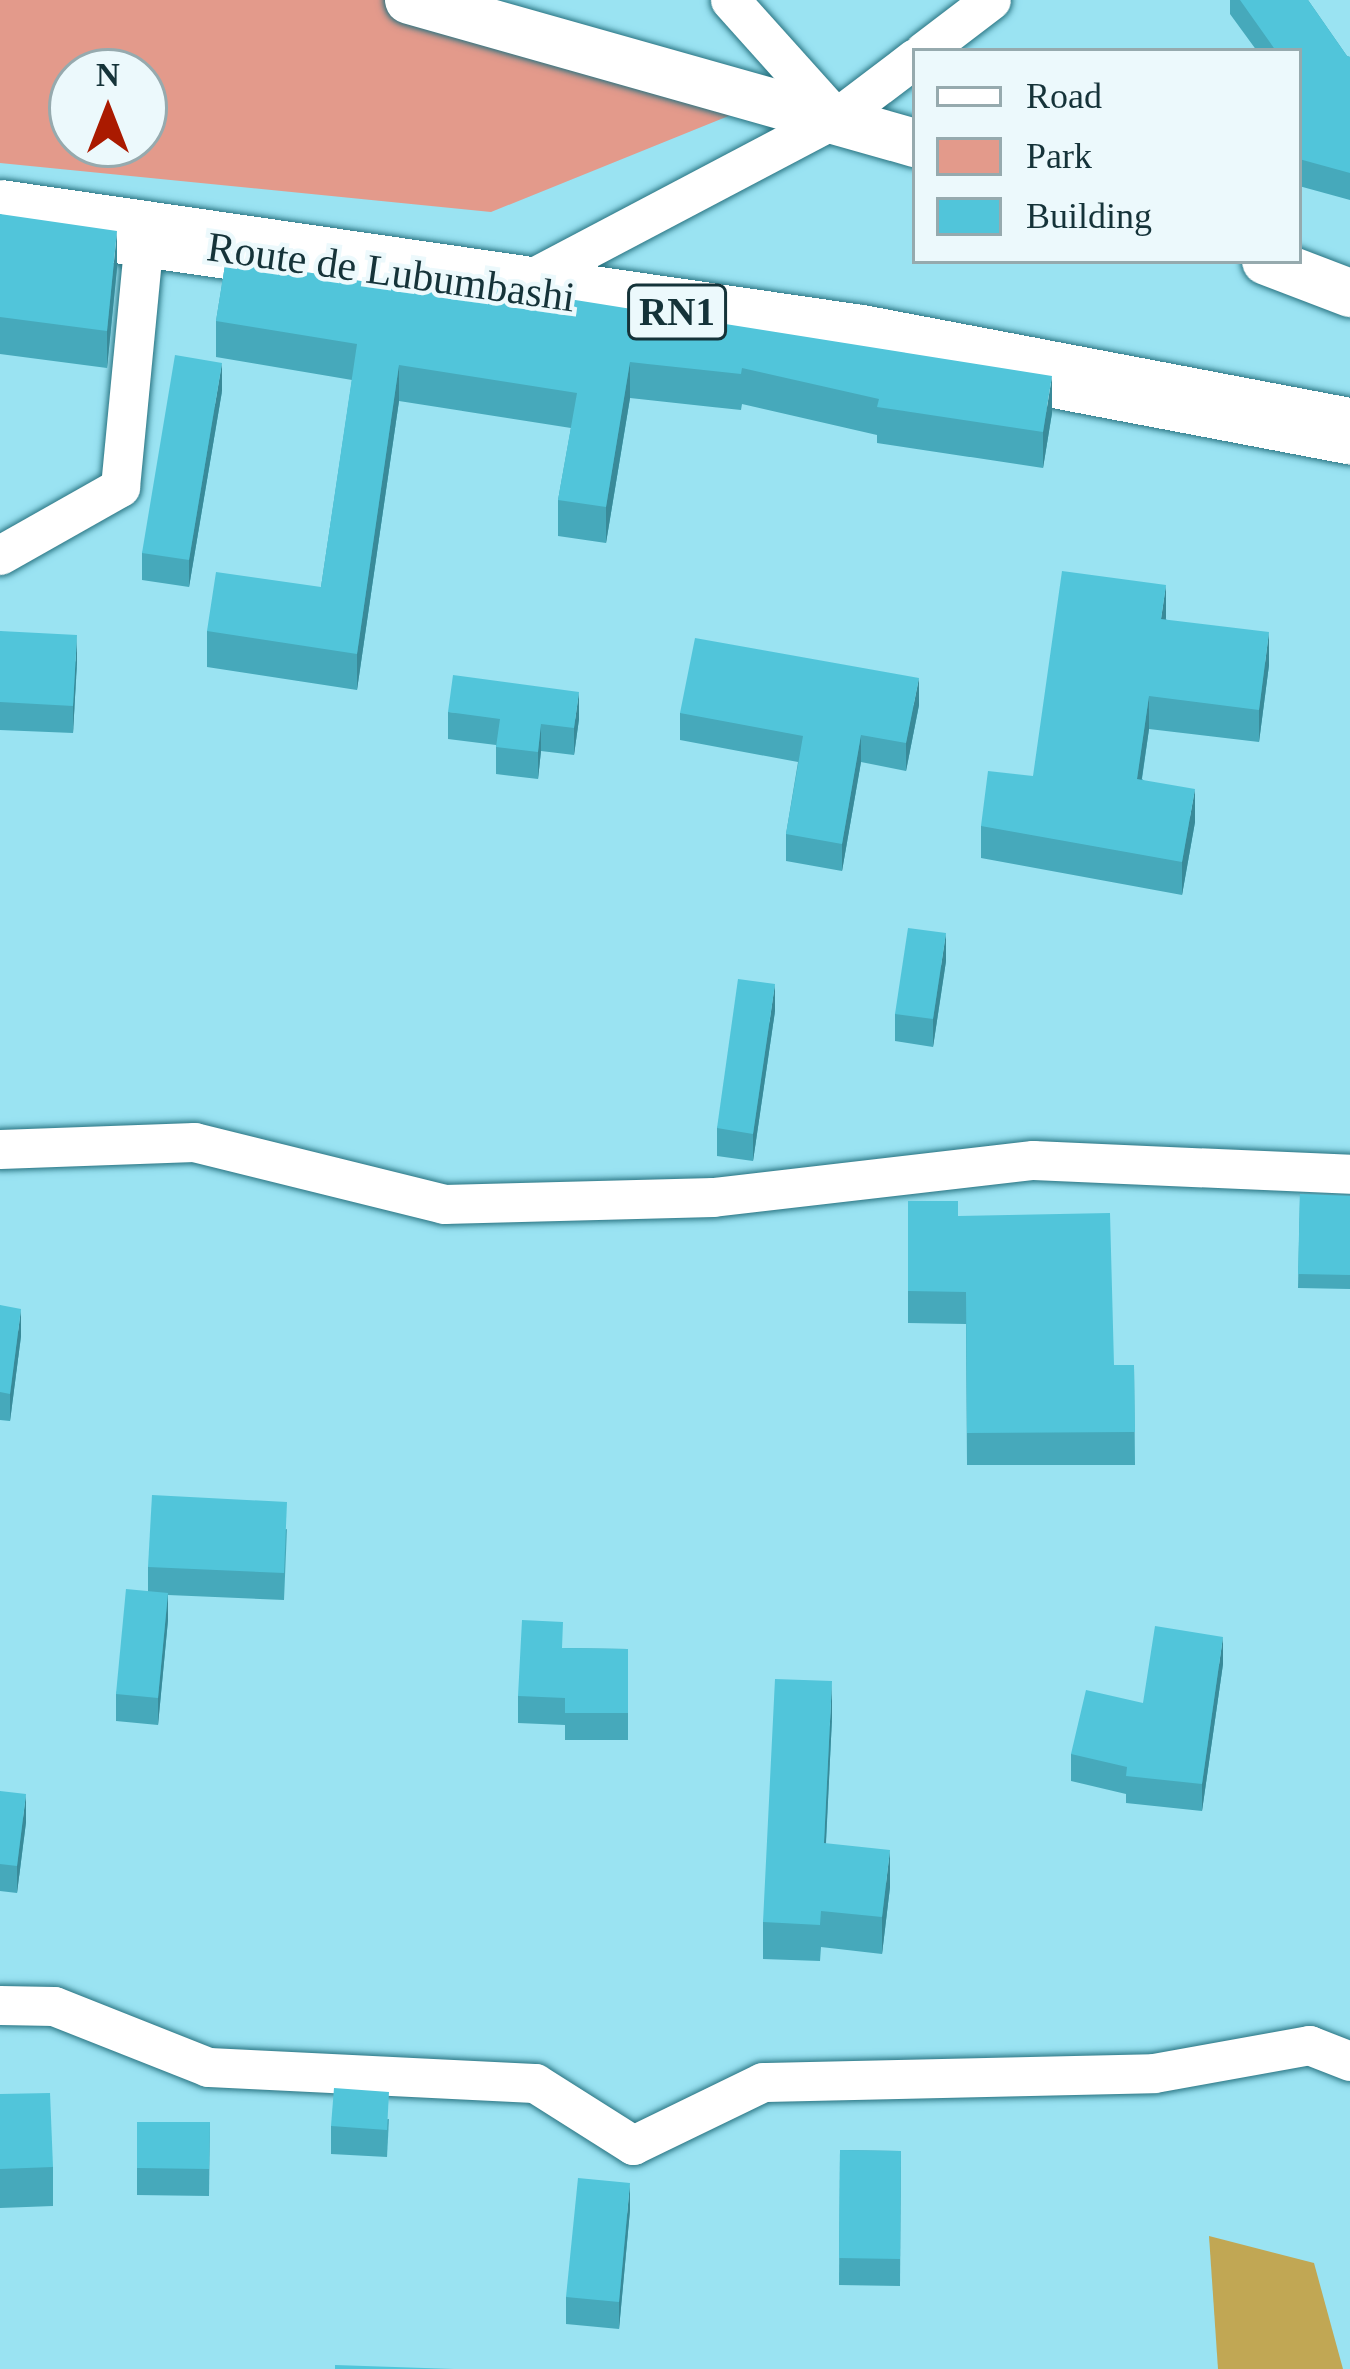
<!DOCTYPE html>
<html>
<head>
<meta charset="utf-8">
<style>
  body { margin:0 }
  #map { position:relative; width:1350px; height:2369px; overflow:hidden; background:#9ae3f2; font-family:Georgia,serif }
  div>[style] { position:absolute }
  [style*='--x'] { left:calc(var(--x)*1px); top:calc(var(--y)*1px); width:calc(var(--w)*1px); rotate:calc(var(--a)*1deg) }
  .green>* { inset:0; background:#e39a8b }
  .water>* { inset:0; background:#c1a754 }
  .roads { filter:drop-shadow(0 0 3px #277280) drop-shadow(0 0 3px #277280) }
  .minor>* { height:39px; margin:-19.5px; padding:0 19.5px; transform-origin:19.5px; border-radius:19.5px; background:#fff }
  .tertiary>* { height:48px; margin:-24px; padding:0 24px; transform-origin:24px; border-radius:24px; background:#fff }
  .trunk>* { height:66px; margin:-33px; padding:0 33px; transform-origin:33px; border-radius:33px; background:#fff }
  .wall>* { inset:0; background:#46a9bb }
  .shaded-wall>* { inset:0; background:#398a99 }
  .building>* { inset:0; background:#51c5da }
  span { translate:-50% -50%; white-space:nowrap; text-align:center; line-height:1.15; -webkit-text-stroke:9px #ecf9fc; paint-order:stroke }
  .shield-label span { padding:3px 9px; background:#ecf9fc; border:3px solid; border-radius:9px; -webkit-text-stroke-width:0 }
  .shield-label { font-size:39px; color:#153339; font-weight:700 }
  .street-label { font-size:42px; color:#153339 }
  .legend { position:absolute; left:912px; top:48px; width:390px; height:216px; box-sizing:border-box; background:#ecf9fc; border:3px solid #96aaae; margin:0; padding:15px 21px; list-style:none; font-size:36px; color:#153339 }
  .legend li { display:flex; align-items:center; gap:24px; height:60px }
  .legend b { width:60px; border:3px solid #96aaae }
  .north { position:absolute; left:48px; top:48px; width:120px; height:120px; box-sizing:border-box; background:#ecf9fc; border:3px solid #96aaae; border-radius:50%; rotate:0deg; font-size:33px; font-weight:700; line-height:48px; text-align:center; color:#153339 }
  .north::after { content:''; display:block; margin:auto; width:42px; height:54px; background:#aa1a00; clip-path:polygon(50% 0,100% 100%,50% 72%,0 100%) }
</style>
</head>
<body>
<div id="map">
  <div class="green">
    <i style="clip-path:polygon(evenodd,0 0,393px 0,731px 115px,491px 212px,0 163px,0 0,72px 72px,144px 72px,144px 144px,72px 144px,72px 72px)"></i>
  </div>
  <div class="water">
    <i style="clip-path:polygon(1209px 2236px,1314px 2263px,1343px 2369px,1218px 2369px)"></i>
  </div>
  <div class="roads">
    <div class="minor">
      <i style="--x:730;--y:0;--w:159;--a:48.1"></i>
      <i style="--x:924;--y:51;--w:84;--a:-37.3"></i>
      <i style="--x:517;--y:286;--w:361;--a:-27.8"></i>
      <i style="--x:836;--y:118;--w:99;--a:-37.2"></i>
      <i style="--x:0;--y:555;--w:138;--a:-29.5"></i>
      <i style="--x:120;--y:487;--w:250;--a:-84.5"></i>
      <i style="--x:0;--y:1149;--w:194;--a:-2.1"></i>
      <i style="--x:194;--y:1142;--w:258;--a:13.9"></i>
      <i style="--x:444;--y:1204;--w:269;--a:-1.5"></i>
      <i style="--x:713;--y:1197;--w:322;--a:-6.6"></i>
      <i style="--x:1033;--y:1160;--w:317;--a:2.5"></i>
      <i style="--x:0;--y:2005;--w:54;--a:1.1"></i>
      <i style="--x:54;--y:2006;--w:166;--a:21.6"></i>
      <i style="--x:208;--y:2067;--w:327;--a:2.8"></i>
      <i style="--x:535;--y:2083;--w:116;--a:32.3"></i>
      <i style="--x:633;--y:2145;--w:144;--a:-25.9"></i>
      <i style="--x:763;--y:2082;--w:391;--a:-1.3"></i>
      <i style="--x:1154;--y:2073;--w:158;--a:-10.2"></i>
      <i style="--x:1309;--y:2045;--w:44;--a:21.3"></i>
    </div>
    <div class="tertiary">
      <i style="--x:409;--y:0;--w:526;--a:15.78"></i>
      <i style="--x:1266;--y:261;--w:90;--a:20.9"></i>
    </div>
    <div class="trunk">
      <i style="--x:0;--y:213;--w:870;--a:8.26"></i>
      <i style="--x:861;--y:338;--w:498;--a:10.8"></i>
    </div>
  </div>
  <div class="wall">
    <i style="clip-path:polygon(1230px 0,1308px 0,1347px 56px,1350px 57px,1350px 200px,1299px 186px,1299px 51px,1257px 51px,1230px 14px)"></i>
    <i style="clip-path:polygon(0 214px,117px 268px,107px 368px,0 354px)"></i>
    <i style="clip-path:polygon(226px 259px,1052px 413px,1043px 468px,877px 443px,877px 435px,742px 404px,741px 410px,630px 398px,606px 543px,558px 536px,558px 500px,571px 428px,399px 401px,357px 690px,207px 667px,207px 631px,321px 587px,352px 380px,216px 357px,216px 321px)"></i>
    <i style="clip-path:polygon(222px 391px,189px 587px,142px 580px,142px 553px)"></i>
    <i style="clip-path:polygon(1165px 619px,1269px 665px,1259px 742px,1149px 729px,1142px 779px,1195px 822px,1182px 895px,981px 858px,981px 826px,1033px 776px)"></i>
    <i style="clip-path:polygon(0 631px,77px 662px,73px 733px,0 730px)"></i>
    <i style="clip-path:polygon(919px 705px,906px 771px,861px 762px,842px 871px,786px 861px,786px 834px,798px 762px,680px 740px,680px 713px)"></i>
    <i style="clip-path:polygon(448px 712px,579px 719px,574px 755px,541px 751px,538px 779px,496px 774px,496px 745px,448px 739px)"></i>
    <i style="clip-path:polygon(946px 961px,933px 1047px,895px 1041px,895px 1014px)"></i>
    <i style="clip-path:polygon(775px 1011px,753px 1161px,717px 1156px,717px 1128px)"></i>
    <i style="clip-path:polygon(1300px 1194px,1350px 1196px,1350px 1289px,1298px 1288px)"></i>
    <i style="clip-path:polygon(908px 1201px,958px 1216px,1114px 1365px,1134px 1365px,1135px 1465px,967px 1465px,966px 1324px,908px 1323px)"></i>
    <i style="clip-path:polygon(0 1305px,21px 1336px,10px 1421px,0 1420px)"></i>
    <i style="clip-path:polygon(287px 1529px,284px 1600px,168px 1595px,168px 1620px,158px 1725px,116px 1721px,116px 1694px,148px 1591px,148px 1567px)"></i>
    <i style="clip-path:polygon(563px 1648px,628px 1649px,628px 1740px,565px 1740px,565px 1725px,518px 1723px,518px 1696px)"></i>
    <i style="clip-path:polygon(1223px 1664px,1202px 1811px,1126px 1803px,1126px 1794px,1071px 1781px,1071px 1754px,1143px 1703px)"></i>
    <i style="clip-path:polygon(832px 1718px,826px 1844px,890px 1887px,882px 1954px,821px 1947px,820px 1961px,763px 1959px,763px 1922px)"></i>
    <i style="clip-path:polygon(0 1791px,26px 1822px,17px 1893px,0 1891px)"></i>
    <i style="clip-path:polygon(0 2094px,53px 2167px,53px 2206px,0 2208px)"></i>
    <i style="clip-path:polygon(389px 2119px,387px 2157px,331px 2154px,331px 2126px)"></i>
    <i style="clip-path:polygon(137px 2122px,210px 2122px,209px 2196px,137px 2195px)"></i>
    <i style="clip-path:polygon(840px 2150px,901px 2151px,900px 2286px,839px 2285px)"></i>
    <i style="clip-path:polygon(630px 2210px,619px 2329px,566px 2324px,566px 2297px)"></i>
  </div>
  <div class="shaded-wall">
    <i style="clip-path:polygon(117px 231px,117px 268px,107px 368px,107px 331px)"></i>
    <i style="clip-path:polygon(630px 362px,630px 398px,606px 543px,606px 507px)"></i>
    <i style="clip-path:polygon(222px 363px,222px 391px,189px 587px,189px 560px)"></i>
    <i style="clip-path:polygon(399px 365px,399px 401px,357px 690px,357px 654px)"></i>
    <i style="clip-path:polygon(1052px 376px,1052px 413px,1043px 468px,1043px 432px)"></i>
    <i style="clip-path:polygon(1166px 585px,1166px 618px,1161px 652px,1161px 619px)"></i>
    <i style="clip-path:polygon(1269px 632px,1269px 665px,1259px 742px,1259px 710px)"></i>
    <i style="clip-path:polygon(77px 635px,77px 662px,73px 733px,73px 706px)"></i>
    <i style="clip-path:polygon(919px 678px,919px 705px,906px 771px,906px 743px)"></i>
    <i style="clip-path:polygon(579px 692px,579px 719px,574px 755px,574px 728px)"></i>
    <i style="clip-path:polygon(1149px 696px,1149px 729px,1137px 811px,1137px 779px)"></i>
    <i style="clip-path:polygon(541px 724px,541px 751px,538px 779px,538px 752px)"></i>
    <i style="clip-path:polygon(861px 735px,861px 762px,842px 871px,842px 844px)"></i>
    <i style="clip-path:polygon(1195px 789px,1195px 822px,1182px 895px,1182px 862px)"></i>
    <i style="clip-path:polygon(946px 933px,946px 961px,933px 1047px,933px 1019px)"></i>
    <i style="clip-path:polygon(775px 984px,775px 1011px,753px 1161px,753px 1134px)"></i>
    <i style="clip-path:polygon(21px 1309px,21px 1336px,10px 1421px,10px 1394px)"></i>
    <i style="clip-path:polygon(168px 1593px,168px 1620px,158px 1725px,158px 1698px)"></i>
    <i style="clip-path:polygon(1223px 1637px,1223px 1664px,1202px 1811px,1202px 1784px)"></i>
    <i style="clip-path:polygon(832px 1681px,832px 1718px,824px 1880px,824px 1843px)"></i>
    <i style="clip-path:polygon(26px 1794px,26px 1822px,17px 1893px,17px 1866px)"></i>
    <i style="clip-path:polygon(890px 1850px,890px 1887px,882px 1954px,882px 1917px)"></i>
    <i style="clip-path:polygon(630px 2183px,630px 2210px,619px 2329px,619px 2302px)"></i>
  </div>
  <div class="building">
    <i style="clip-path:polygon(1240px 0,1308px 0,1347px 56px,1350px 57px,1350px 173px,1299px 159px,1299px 51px,1276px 51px)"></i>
    <i style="clip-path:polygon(0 214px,117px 231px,107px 331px,0 317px)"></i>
    <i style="clip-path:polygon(226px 259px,448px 295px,450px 280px,1052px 376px,1043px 432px,877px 407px,879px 399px,742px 368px,741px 374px,630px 362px,606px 507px,558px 500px,577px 393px,399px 365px,357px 654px,207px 631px,216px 572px,321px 587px,357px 344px,216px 321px)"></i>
    <i style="clip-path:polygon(175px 355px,222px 363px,189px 560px,142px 553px)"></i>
    <i style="clip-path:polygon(1062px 571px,1166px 585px,1161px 619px,1269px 632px,1259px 710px,1149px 696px,1137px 779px,1195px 789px,1182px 862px,981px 826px,988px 771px,1033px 776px)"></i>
    <i style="clip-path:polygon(0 631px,77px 635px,73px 706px,0 702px)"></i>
    <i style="clip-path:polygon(695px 638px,919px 678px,906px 743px,861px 735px,842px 844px,786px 834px,803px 736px,680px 713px)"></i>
    <i style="clip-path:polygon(453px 675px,579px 692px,574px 728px,541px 724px,538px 752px,496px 747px,500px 719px,448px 712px)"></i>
    <i style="clip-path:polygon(908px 928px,946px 933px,933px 1019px,895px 1014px)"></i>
    <i style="clip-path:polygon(738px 979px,775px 984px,753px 1134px,717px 1128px)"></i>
    <i style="clip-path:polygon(1300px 1194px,1350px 1196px,1350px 1275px,1298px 1274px)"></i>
    <i style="clip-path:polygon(908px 1201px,958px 1201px,958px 1216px,1110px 1213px,1114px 1365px,1134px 1365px,1135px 1432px,967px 1433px,966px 1292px,908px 1291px)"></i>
    <i style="clip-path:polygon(0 1305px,21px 1309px,10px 1394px,0 1392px)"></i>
    <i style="clip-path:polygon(152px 1495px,287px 1502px,284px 1573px,148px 1567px)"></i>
    <i style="clip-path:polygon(126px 1589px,168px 1593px,158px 1698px,116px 1694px)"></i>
    <i style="clip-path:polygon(522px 1620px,563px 1622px,562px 1648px,628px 1649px,628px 1713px,565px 1713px,565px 1698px,518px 1696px)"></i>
    <i style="clip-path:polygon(1155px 1626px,1223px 1637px,1202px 1784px,1126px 1776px,1127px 1767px,1071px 1754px,1086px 1690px,1143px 1703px)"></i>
    <i style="clip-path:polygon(775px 1679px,832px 1681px,824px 1843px,890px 1850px,882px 1917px,821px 1911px,820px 1925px,763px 1922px)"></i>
    <i style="clip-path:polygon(0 1791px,26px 1794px,17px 1866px,0 1864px)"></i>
    <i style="clip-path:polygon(334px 2088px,389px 2092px,387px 2130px,331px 2126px)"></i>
    <i style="clip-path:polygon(50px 2093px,53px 2167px,0 2169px,0 2094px)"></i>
    <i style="clip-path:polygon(137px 2122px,210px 2122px,209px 2169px,137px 2168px)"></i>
    <i style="clip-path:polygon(840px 2150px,901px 2151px,900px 2259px,839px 2258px)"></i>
    <i style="clip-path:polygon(578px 2178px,630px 2183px,619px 2302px,566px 2297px)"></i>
    <i style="clip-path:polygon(335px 2365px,454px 2369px,335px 2369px)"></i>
  </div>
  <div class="shield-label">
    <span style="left:677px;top:312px">RN1</span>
  </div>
  <div class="street-label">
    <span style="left:391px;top:272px;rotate:8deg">Route de Lubumbashi</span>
  </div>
  <ul class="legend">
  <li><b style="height:15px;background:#fff"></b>Road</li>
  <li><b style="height:33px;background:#e39a8b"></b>Park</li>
  <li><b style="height:33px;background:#51c5da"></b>Building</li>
  </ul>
  <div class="north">N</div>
</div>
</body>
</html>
